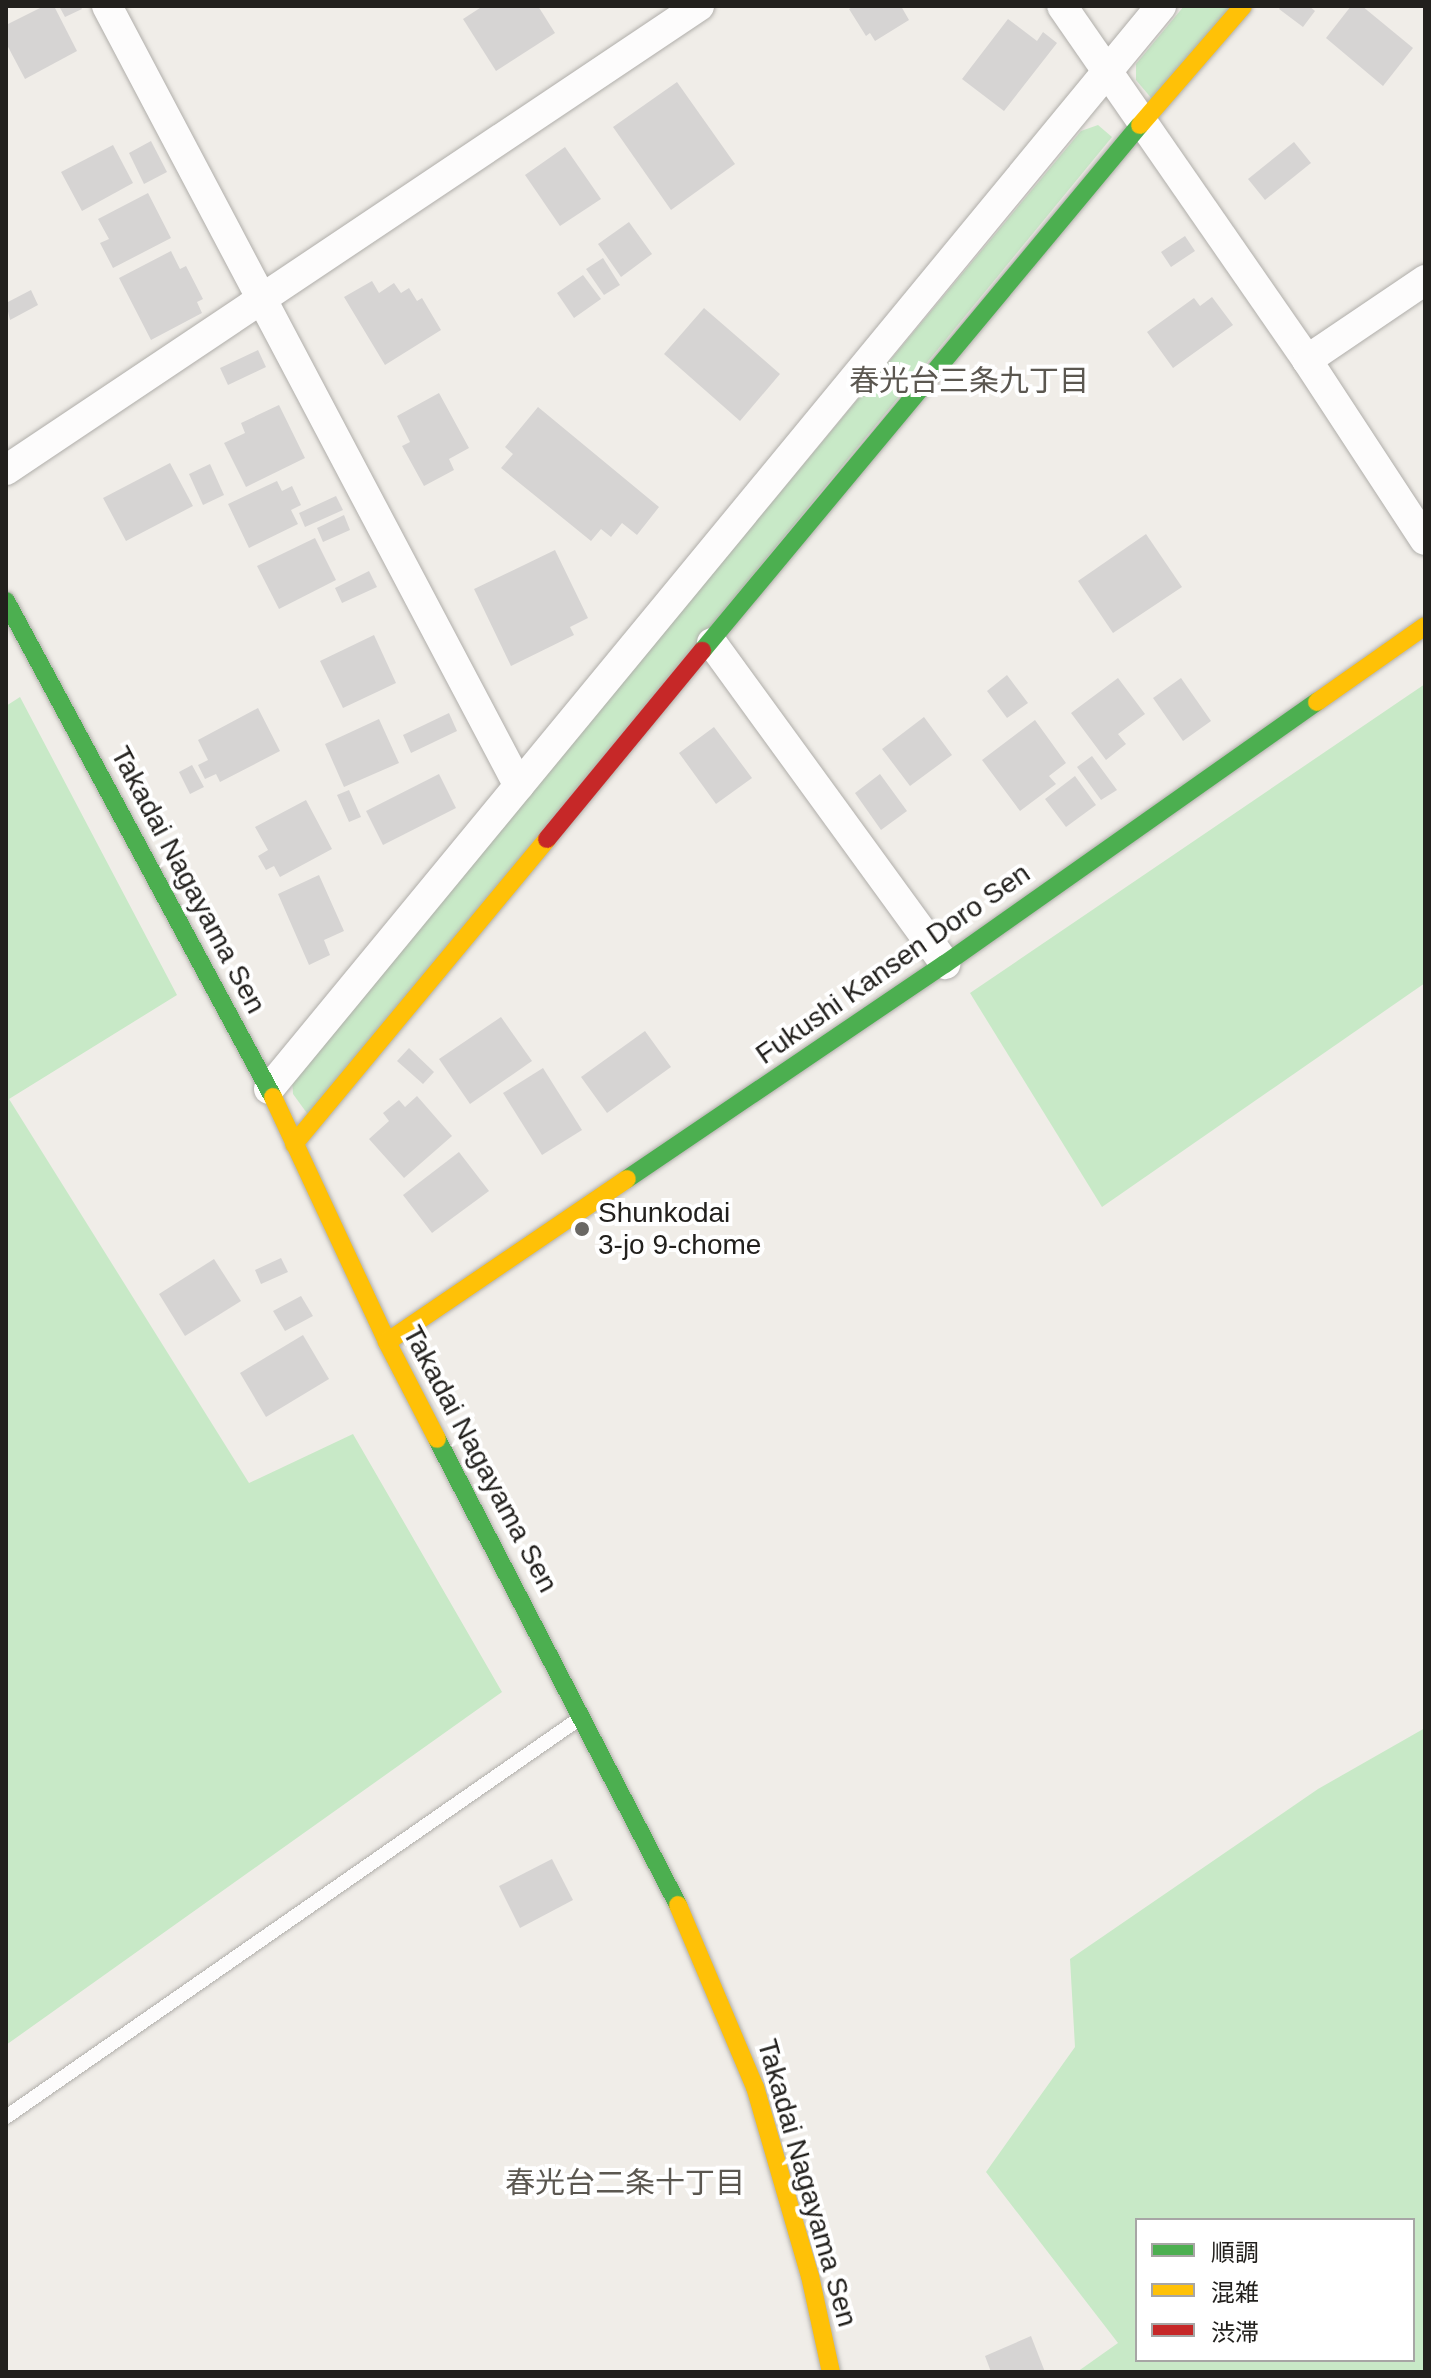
<!DOCTYPE html>
<html>
<head>
<meta charset="utf-8">
<style>
  body { margin:0 }
  #map { position:relative; width:1431px; height:2378px; overflow:hidden; background:#f0ede8; font-family:Arial,"Noto Sans JP",sans-serif }
  div>[style] { position:absolute }
  [style*='--x'] { left:calc(var(--x)*1px); top:calc(var(--y)*1px); width:calc(var(--w)*1px); rotate:calc(var(--a)*1deg) }
  .green>* { inset:0; background:#c8e9c7 }
  .building>* { inset:0; background:#d6d4d3 }
  .roads { filter:drop-shadow(0 0 2px #b0aeaa) drop-shadow(0 0 2px #b0aeaa) }
  .lane>* { height:14px; margin:-7px; padding:0 7px; transform-origin:7px; border-radius:7px; background:#fdfcfc }
  .street>* { height:30px; margin:-15px; padding:0 15px; transform-origin:15px; border-radius:15px; background:#fdfcfc }
  .fast>* { height:18px; margin:-9px; padding:0 9px; transform-origin:9px; border-radius:9px; background:#4caf50 }
  .slow>* { height:18px; margin:-9px; padding:0 9px; transform-origin:9px; border-radius:9px; background:#ffc107 }
  .jam>* { height:18px; margin:-9px; padding:0 9px; transform-origin:9px; border-radius:9px; background:#c62828 }
  .dots>* { width:22px; height:22px; translate:-50% -50%; box-sizing:border-box; border:4px solid #fff; border-radius:50% }
  span { translate:-50% -50%; white-space:nowrap; text-align:center; line-height:1.15; -webkit-text-stroke:8px #fff; paint-order:stroke }
  .street-label { font-size:28px; color:#22201d }
  .poi-label { font-size:28px; color:#22201d }
  .left { translate:0 -50%; text-align:left }
  .neighbourhood-label { font-size:30px; color:#5b5750 }
  .frame { position:absolute; inset:0; border:8px solid #22201d; pointer-events:none }
  .legend { position:absolute; left:1135px; top:2218px; width:280px; height:144px; box-sizing:border-box; background:#fff; border:2px solid #a7a6a5; margin:0; padding:10px 14px; list-style:none; font-size:24px; color:#22201d }
  .legend li { display:flex; align-items:center; gap:16px; height:40px }
  .legend b { width:40px; border:2px solid #a7a6a5 }
</style>
</head>
<body>
<div id="map">
  <div class="green">
    <i style="clip-path:polygon(1184px 6px,1239px 6px,1152px 99px,1136px 80px,1136px 64px)"></i>
    <i style="clip-path:polygon(1098px 125px,1112px 137px,309px 1116px,293px 1094px,292px 1079px,1081px 131px)"></i>
    <i style="clip-path:polygon(1425px 684px,1425px 983px,1102px 1207px,970px 993px)"></i>
    <i style="clip-path:polygon(20px 697px,177px 995px,9px 1099px,249px 1483px,353px 1434px,502px 1692px,6px 2045px,6px 706px)"></i>
    <i style="clip-path:polygon(evenodd,1425px 1728px,1425px 2372px,1077px 2372px,1118px 2343px,986px 2172px,1075px 2047px,1070px 1959px,1318px 1789px,1425px 1728px,1413px 2220px,1413px 2360px,1137px 2360px,1137px 2220px,1413px 2220px)"></i>
  </div>
  <div class="building">
    <i style="clip-path:polygon(44px 6px,54px 6px,77px 51px,25px 79px,6px 43px,6px 25px)"></i>
    <i style="clip-path:polygon(59px 6px,80px 6px,82px 9px,65px 17px)"></i>
    <i style="clip-path:polygon(483px 6px,538px 6px,555px 33px,496px 71px,463px 19px)"></i>
    <i style="clip-path:polygon(854px 6px,901px 6px,909px 20px,875px 41px,870px 33px,866px 36px,849px 9px)"></i>
    <i style="clip-path:polygon(1281px 6px,1309px 6px,1315px 11px,1303px 27px,1279px 9px)"></i>
    <i style="clip-path:polygon(1351px 6px,1362px 6px,1413px 48px,1383px 86px,1326px 38px)"></i>
    <i style="clip-path:polygon(1008px 19px,1037px 41px,1043px 32px,1057px 43px,1004px 111px,962px 79px)"></i>
    <i style="clip-path:polygon(677px 82px,735px 164px,671px 210px,613px 127px)"></i>
    <i style="clip-path:polygon(151px 141px,167px 172px,144px 184px,129px 153px)"></i>
    <i style="clip-path:polygon(1294px 142px,1311px 163px,1265px 200px,1248px 179px)"></i>
    <i style="clip-path:polygon(113px 145px,133px 183px,82px 211px,61px 172px)"></i>
    <i style="clip-path:polygon(565px 147px,601px 199px,560px 226px,525px 175px)"></i>
    <i style="clip-path:polygon(148px 193px,171px 238px,113px 268px,100px 243px,109px 239px,98px 219px)"></i>
    <i style="clip-path:polygon(629px 222px,652px 254px,621px 277px,598px 244px)"></i>
    <i style="clip-path:polygon(1185px 236px,1195px 251px,1171px 267px,1161px 252px)"></i>
    <i style="clip-path:polygon(171px 251px,180px 269px,186px 266px,203px 299px,197px 302px,202px 313px,151px 340px,119px 278px)"></i>
    <i style="clip-path:polygon(603px 258px,620px 285px,604px 295px,586px 269px)"></i>
    <i style="clip-path:polygon(583px 275px,601px 299px,574px 318px,557px 293px)"></i>
    <i style="clip-path:polygon(372px 281px,379px 293px,394px 283px,401px 293px,409px 288px,417px 301px,422px 298px,441px 330px,385px 365px,344px 297px)"></i>
    <i style="clip-path:polygon(31px 290px,38px 305px,10px 320px,6px 303px)"></i>
    <i style="clip-path:polygon(1212px 297px,1233px 325px,1173px 368px,1147px 332px,1194px 298px,1200px 306px)"></i>
    <i style="clip-path:polygon(704px 308px,780px 374px,740px 421px,664px 354px)"></i>
    <i style="clip-path:polygon(258px 350px,266px 367px,228px 385px,220px 368px)"></i>
    <i style="clip-path:polygon(439px 393px,469px 448px,449px 459px,454px 470px,424px 486px,402px 446px,410px 442px,397px 416px)"></i>
    <i style="clip-path:polygon(279px 405px,305px 458px,246px 487px,224px 443px,245px 433px,241px 423px)"></i>
    <i style="clip-path:polygon(538px 407px,659px 507px,637px 535px,622px 523px,611px 537px,601px 529px,591px 541px,501px 468px,513px 454px,505px 447px)"></i>
    <i style="clip-path:polygon(170px 463px,193px 506px,126px 541px,103px 498px)"></i>
    <i style="clip-path:polygon(210px 464px,224px 495px,203px 505px,189px 474px)"></i>
    <i style="clip-path:polygon(277px 481px,282px 491px,292px 486px,301px 505px,291px 510px,298px 524px,249px 548px,228px 504px)"></i>
    <i style="clip-path:polygon(336px 496px,343px 510px,305px 527px,299px 513px)"></i>
    <i style="clip-path:polygon(344px 515px,350px 530px,323px 542px,317px 528px)"></i>
    <i style="clip-path:polygon(1146px 534px,1182px 587px,1113px 633px,1078px 581px)"></i>
    <i style="clip-path:polygon(315px 538px,336px 580px,279px 609px,257px 566px)"></i>
    <i style="clip-path:polygon(555px 550px,588px 618px,570px 627px,574px 635px,511px 666px,474px 589px)"></i>
    <i style="clip-path:polygon(369px 571px,377px 587px,342px 603px,335px 588px)"></i>
    <i style="clip-path:polygon(374px 635px,396px 683px,343px 708px,320px 661px)"></i>
    <i style="clip-path:polygon(1007px 675px,1028px 703px,1007px 718px,987px 691px)"></i>
    <i style="clip-path:polygon(1118px 678px,1145px 714px,1118px 734px,1126px 744px,1106px 760px,1071px 713px)"></i>
    <i style="clip-path:polygon(1181px 678px,1211px 721px,1183px 741px,1153px 698px)"></i>
    <i style="clip-path:polygon(258px 708px,280px 751px,220px 782px,216px 774px,205px 779px,198px 765px,208px 760px,198px 740px)"></i>
    <i style="clip-path:polygon(449px 713px,457px 731px,411px 753px,403px 735px)"></i>
    <i style="clip-path:polygon(924px 717px,952px 755px,910px 786px,882px 749px)"></i>
    <i style="clip-path:polygon(379px 719px,399px 763px,344px 787px,325px 744px)"></i>
    <i style="clip-path:polygon(1035px 720px,1066px 763px,1049px 776px,1056px 784px,1020px 811px,982px 760px)"></i>
    <i style="clip-path:polygon(714px 727px,752px 778px,716px 804px,679px 753px)"></i>
    <i style="clip-path:polygon(1092px 756px,1117px 790px,1101px 800px,1077px 767px)"></i>
    <i style="clip-path:polygon(192px 765px,204px 787px,190px 794px,179px 772px)"></i>
    <i style="clip-path:polygon(439px 774px,456px 808px,383px 845px,366px 811px)"></i>
    <i style="clip-path:polygon(880px 774px,907px 811px,881px 830px,855px 793px)"></i>
    <i style="clip-path:polygon(1075px 776px,1096px 805px,1066px 827px,1045px 799px)"></i>
    <i style="clip-path:polygon(349px 790px,361px 817px,349px 822px,337px 795px)"></i>
    <i style="clip-path:polygon(306px 800px,332px 849px,280px 877px,274px 866px,266px 870px,258px 856px,268px 850px,255px 827px)"></i>
    <i style="clip-path:polygon(319px 875px,344px 931px,324px 940px,330px 955px,309px 965px,278px 894px)"></i>
    <i style="clip-path:polygon(501px 1017px,532px 1061px,470px 1104px,439px 1059px)"></i>
    <i style="clip-path:polygon(645px 1031px,671px 1067px,607px 1113px,581px 1077px)"></i>
    <i style="clip-path:polygon(409px 1048px,434px 1072px,423px 1084px,397px 1061px)"></i>
    <i style="clip-path:polygon(543px 1068px,582px 1130px,542px 1155px,503px 1093px)"></i>
    <i style="clip-path:polygon(417px 1096px,452px 1136px,404px 1178px,369px 1139px,389px 1121px,383px 1113px,399px 1100px,405px 1107px)"></i>
    <i style="clip-path:polygon(459px 1152px,489px 1191px,432px 1233px,403px 1195px)"></i>
    <i style="clip-path:polygon(281px 1258px,288px 1272px,261px 1284px,255px 1270px)"></i>
    <i style="clip-path:polygon(214px 1259px,241px 1301px,185px 1336px,159px 1294px)"></i>
    <i style="clip-path:polygon(301px 1296px,313px 1316px,285px 1331px,273px 1311px)"></i>
    <i style="clip-path:polygon(303px 1335px,329px 1379px,266px 1417px,240px 1373px)"></i>
    <i style="clip-path:polygon(552px 1859px,573px 1900px,520px 1928px,499px 1886px)"></i>
    <i style="clip-path:polygon(1031px 2336px,1045px 2372px,991px 2372px,985px 2356px)"></i>
  </div>
  <div class="roads">
    <div class="lane">
      <i style="--x:6;--y:2117;--w:694;--a:-34.79"></i>
    </div>
    <div class="street">
      <i style="--x:107;--y:6;--w:882;--a:62.16"></i>
      <i style="--x:1062;--y:6;--w:431;--a:55.3"></i>
      <i style="--x:1307;--y:360;--w:215;--a:56.8"></i>
      <i style="--x:1307;--y:360;--w:143;--a:-34.1"></i>
      <i style="--x:6;--y:470;--w:834;--a:-33.8"></i>
      <i style="--x:712;--y:643;--w:397;--a:54"></i>
      <i style="--x:269;--y:1089;--w:1403;--a:-50.52"></i>
    </div>
    <div class="fast">
      <i style="--x:6;--y:601;--w:563;--a:61.71"></i>
      <i style="--x:702;--y:651;--w:684;--a:-50.22"></i>
      <i style="--x:627;--y:1179;--w:384;--a:-34.1"></i>
      <i style="--x:945;--y:964;--w:455;--a:-35.2"></i>
      <i style="--x:437;--y:1439;--w:525;--a:62.65"></i>
    </div>
    <div class="slow">
      <i style="--x:1140;--y:125;--w:157;--a:-49.1"></i>
      <i style="--x:1317;--y:702;--w:132;--a:-35.1"></i>
      <i style="--x:273;--y:1097;--w:270;--a:65"></i>
      <i style="--x:387;--y:1342;--w:109;--a:62.7"></i>
      <i style="--x:294;--y:1144;--w:396;--a:-50.3"></i>
      <i style="--x:387;--y:1342;--w:290;--a:-34.2"></i>
      <i style="--x:678;--y:1905;--w:198;--a:67.1"></i>
      <i style="--x:755;--y:2087;--w:197;--a:73.8"></i>
      <i style="--x:810;--y:2276;--w:98;--a:77.7"></i>
    </div>
    <div class="jam">
      <i style="--x:547;--y:839;--w:244;--a:-50.5"></i>
    </div>
  </div>
  <div class="dots">
    <i style="left:582px;top:1229px;background:#6a6864"></i>
  </div>
  <div class="street-label">
    <span style="left:188px;top:880px;rotate:62deg">Takadai Nagayama Sen</span>
    <span style="left:893px;top:964px;rotate:-35deg">Fukushi Kansen Doro Sen</span>
    <span style="left:480px;top:1459px;rotate:62deg">Takadai Nagayama Sen</span>
    <span style="left:807px;top:2183px;rotate:74deg">Takadai Nagayama Sen</span>
  </div>
  <div class="poi-label">
    <span class="left" style="left:598px;top:1229px">Shunkodai<br>3-jo 9-chome</span>
  </div>
  <div class="neighbourhood-label">
    <span style="left:969px;top:381px">春光台三条九丁目</span>
    <span style="left:625px;top:2183px">春光台二条十丁目</span>
  </div>
  <div class="frame"></div>
  <ul class="legend">
  <li><b style="height:10px;background:#4caf50"></b>順調</li>
  <li><b style="height:10px;background:#ffc107"></b>混雑</li>
  <li><b style="height:10px;background:#c62828"></b>渋滞</li>
  </ul>
</div>
</body>
</html>
